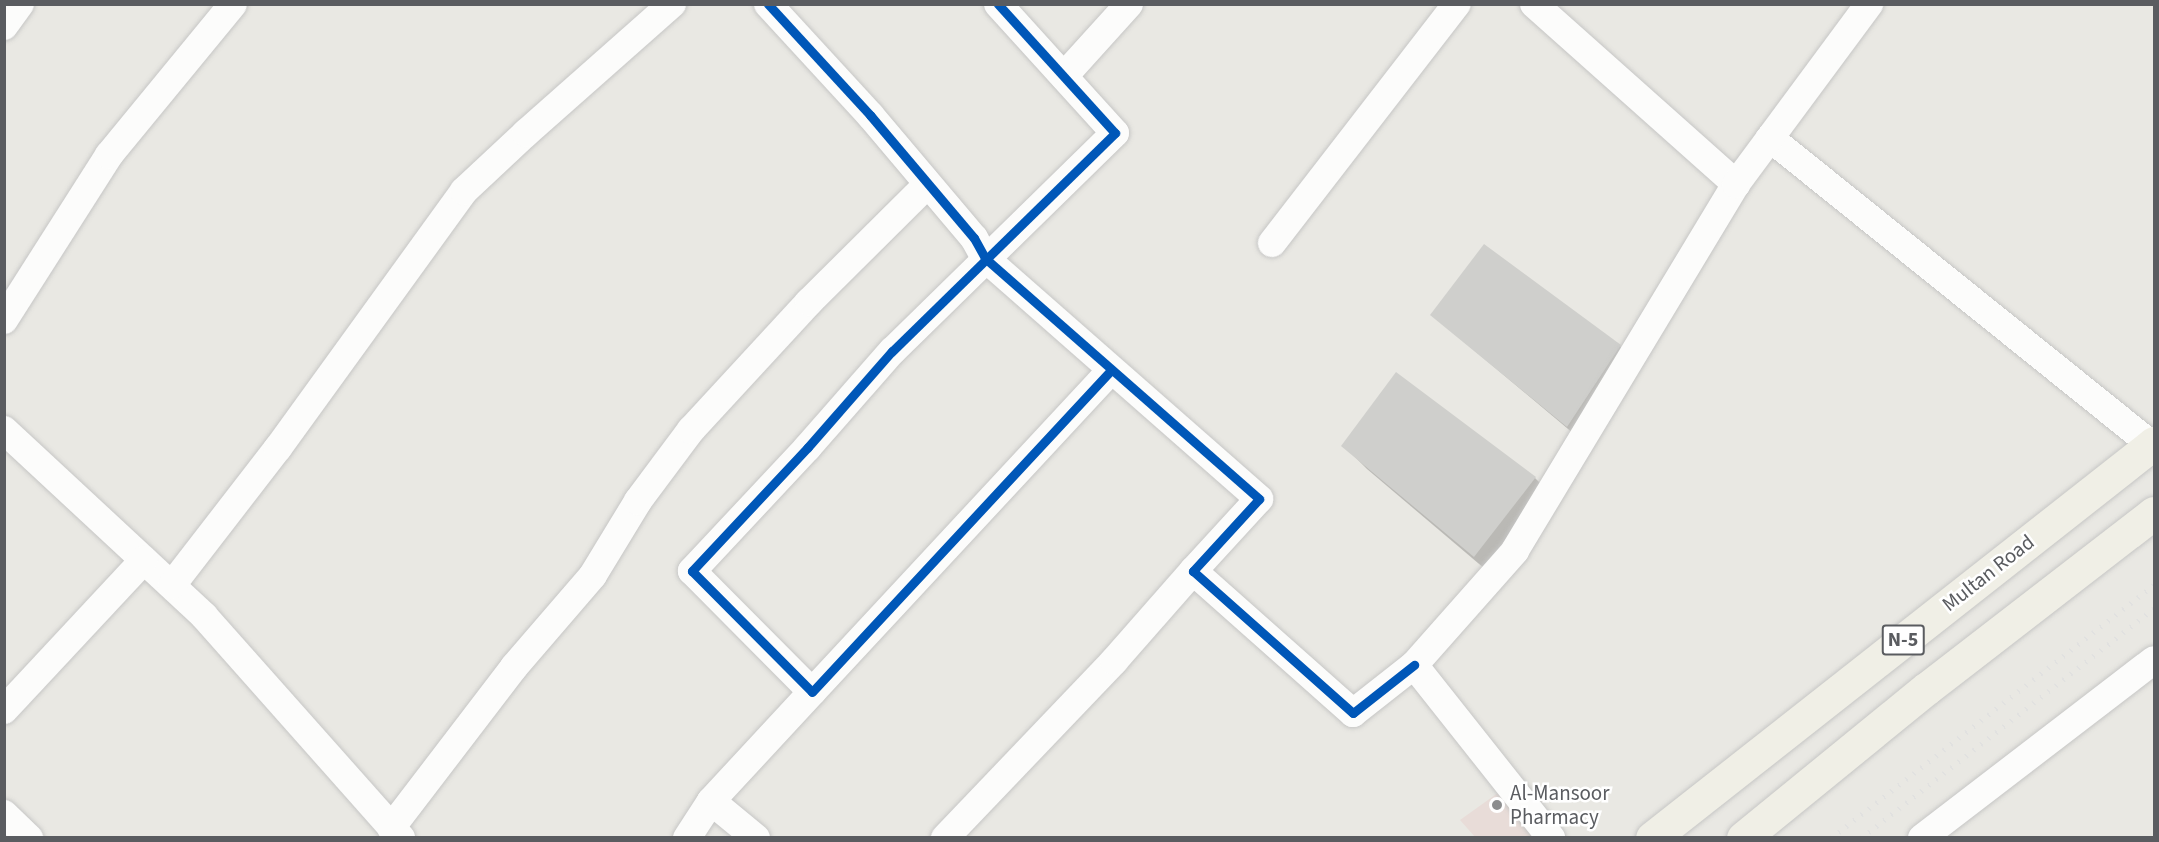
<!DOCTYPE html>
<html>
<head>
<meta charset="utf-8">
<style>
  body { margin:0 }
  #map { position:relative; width:2159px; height:842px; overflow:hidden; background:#e9e8e3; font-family:"Source Sans 3",sans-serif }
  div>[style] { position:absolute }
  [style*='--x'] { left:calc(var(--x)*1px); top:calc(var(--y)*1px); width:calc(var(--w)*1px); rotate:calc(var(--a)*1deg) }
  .medical>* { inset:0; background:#e8dcd8 }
  .shadow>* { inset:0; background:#0003 }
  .building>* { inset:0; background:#cfcfcc }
  .roads { filter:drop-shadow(0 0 2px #c6c6c5) drop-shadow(0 0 2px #c6c6c5) }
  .minor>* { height:28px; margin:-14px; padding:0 14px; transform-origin:14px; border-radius:14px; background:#fcfcfb }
  .primary>* { height:33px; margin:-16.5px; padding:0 16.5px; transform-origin:16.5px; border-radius:16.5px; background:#f0efe6 }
  .rail>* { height:4.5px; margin-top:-2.25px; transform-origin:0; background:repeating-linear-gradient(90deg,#e1e1e0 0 1.5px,transparent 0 9.5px) }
  .cycleway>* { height:9px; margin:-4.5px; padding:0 4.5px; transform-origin:4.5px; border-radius:4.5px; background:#0057b8 }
  .dots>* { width:16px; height:16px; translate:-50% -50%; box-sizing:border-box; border:3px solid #fff; border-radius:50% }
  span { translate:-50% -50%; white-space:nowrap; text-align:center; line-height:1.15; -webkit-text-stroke:5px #fff; paint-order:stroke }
  .shield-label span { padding:2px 4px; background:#fff; border:2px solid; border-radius:4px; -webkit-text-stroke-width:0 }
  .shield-label { font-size:20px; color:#5a5c60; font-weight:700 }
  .street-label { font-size:21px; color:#5a5c60 }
  .poi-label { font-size:21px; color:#5a5c60 }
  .left { translate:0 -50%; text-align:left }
  .frame { position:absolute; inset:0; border:6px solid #5a5c60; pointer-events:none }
</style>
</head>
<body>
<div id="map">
  <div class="medical">
    <i style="clip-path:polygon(1502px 790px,1541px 837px,1475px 837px,1460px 820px)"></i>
  </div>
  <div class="shadow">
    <i style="clip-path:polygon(1432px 315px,1620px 346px,1633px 359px,1580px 439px)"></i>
    <i style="clip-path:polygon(1343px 445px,1535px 478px,1559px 502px,1498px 580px,1367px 469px)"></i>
  </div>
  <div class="building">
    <i style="clip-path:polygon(1484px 244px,1621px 345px,1567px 427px,1430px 315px)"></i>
    <i style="clip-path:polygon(1396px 372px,1536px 477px,1474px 557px,1341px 446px)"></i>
  </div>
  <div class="roads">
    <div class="minor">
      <i style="--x:768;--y:4;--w:151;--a:47.4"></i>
      <i style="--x:870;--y:115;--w:161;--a:49.8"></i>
      <i style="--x:974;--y:238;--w:23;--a:61"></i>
      <i style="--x:985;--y:258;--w:365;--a:41.3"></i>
      <i style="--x:1259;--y:499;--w:98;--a:132.5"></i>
      <i style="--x:1193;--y:571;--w:214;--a:41.6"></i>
      <i style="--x:1353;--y:713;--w:78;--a:-38.2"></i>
      <i style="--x:998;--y:4;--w:174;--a:47.8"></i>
      <i style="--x:1115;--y:133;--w:312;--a:135.6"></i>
      <i style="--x:892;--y:351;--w:128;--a:131.2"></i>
      <i style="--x:808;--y:447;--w:170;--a:133.1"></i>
      <i style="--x:692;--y:571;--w:170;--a:45.2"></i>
      <i style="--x:812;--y:692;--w:439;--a:-47.1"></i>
      <i style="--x:1534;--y:4;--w:271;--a:41.7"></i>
      <i style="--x:1736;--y:184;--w:428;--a:121.1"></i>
      <i style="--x:1515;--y:551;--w:152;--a:131.5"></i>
      <i style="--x:1414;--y:665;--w:221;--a:51.6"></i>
      <i style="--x:4;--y:26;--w:27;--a:-54"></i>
      <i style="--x:1064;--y:76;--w:97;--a:-47.9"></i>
      <i style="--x:1770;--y:138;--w:490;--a:38.8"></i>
      <i style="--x:1736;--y:184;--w:224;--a:-53.5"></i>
      <i style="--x:1272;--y:243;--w:302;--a:-52.3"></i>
      <i style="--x:4;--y:320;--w:196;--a:-57.5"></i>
      <i style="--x:109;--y:155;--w:195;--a:-50.6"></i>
      <i style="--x:4;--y:430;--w:273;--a:42.9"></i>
      <i style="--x:204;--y:616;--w:297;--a:48.4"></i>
      <i style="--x:172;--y:585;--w:173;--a:-52.3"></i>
      <i style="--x:278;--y:448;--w:317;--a:-54.1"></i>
      <i style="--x:464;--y:191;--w:85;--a:-43.1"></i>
      <i style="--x:526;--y:133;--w:195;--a:-41.5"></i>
      <i style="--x:4;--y:710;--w:205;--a:-47"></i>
      <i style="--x:4;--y:814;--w:35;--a:44"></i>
      <i style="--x:391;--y:828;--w:203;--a:-52.6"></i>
      <i style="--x:514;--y:667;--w:121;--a:-49.3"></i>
      <i style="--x:593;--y:575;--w:87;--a:-58.7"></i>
      <i style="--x:638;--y:501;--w:89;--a:-53.3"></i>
      <i style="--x:691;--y:430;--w:174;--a:-47.3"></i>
      <i style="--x:809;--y:302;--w:166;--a:-44.8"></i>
      <i style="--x:687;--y:838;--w:44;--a:-57"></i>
      <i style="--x:756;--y:838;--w:58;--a:-140.6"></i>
      <i style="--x:711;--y:801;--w:149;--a:-47.2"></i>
      <i style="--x:945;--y:838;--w:245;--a:-46.3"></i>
      <i style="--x:1114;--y:661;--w:120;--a:-48.7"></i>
      <i style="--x:1922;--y:838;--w:292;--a:-37.5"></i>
    </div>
    <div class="primary">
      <i style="--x:1652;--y:838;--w:639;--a:-38.2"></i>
      <i style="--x:1743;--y:838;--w:236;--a:-39.2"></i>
      <i style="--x:1926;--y:689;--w:288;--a:-37.7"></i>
    </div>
  </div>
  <div class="rail">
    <i style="--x:1831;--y:838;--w:410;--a:-38.1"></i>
    <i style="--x:1861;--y:838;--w:372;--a:-38.1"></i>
  </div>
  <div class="cycleway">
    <i style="--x:768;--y:4;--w:151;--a:47.4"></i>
    <i style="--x:870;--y:115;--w:161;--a:49.8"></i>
    <i style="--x:974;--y:238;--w:23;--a:61"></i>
    <i style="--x:985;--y:258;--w:365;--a:41.3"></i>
    <i style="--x:1259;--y:499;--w:98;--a:132.5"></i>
    <i style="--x:1193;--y:571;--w:214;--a:41.6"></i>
    <i style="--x:1353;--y:713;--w:78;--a:-38.2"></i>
    <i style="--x:998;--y:4;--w:174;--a:47.8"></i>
    <i style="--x:1115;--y:133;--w:312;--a:135.6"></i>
    <i style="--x:892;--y:351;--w:128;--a:131.2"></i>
    <i style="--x:808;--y:447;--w:170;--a:133.1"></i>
    <i style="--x:692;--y:571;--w:170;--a:45.2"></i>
    <i style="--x:812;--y:692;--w:439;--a:-47.1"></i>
  </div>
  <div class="dots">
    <i style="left:1497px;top:805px;background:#8c8d8e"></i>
  </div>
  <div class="shield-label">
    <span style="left:1903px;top:640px">N-5</span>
  </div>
  <div class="street-label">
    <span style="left:1988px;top:573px;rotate:-38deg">Multan Road</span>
  </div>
  <div class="poi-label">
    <span class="left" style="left:1510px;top:805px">Al-Mansoor<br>Pharmacy</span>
  </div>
  <div class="frame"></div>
</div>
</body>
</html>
